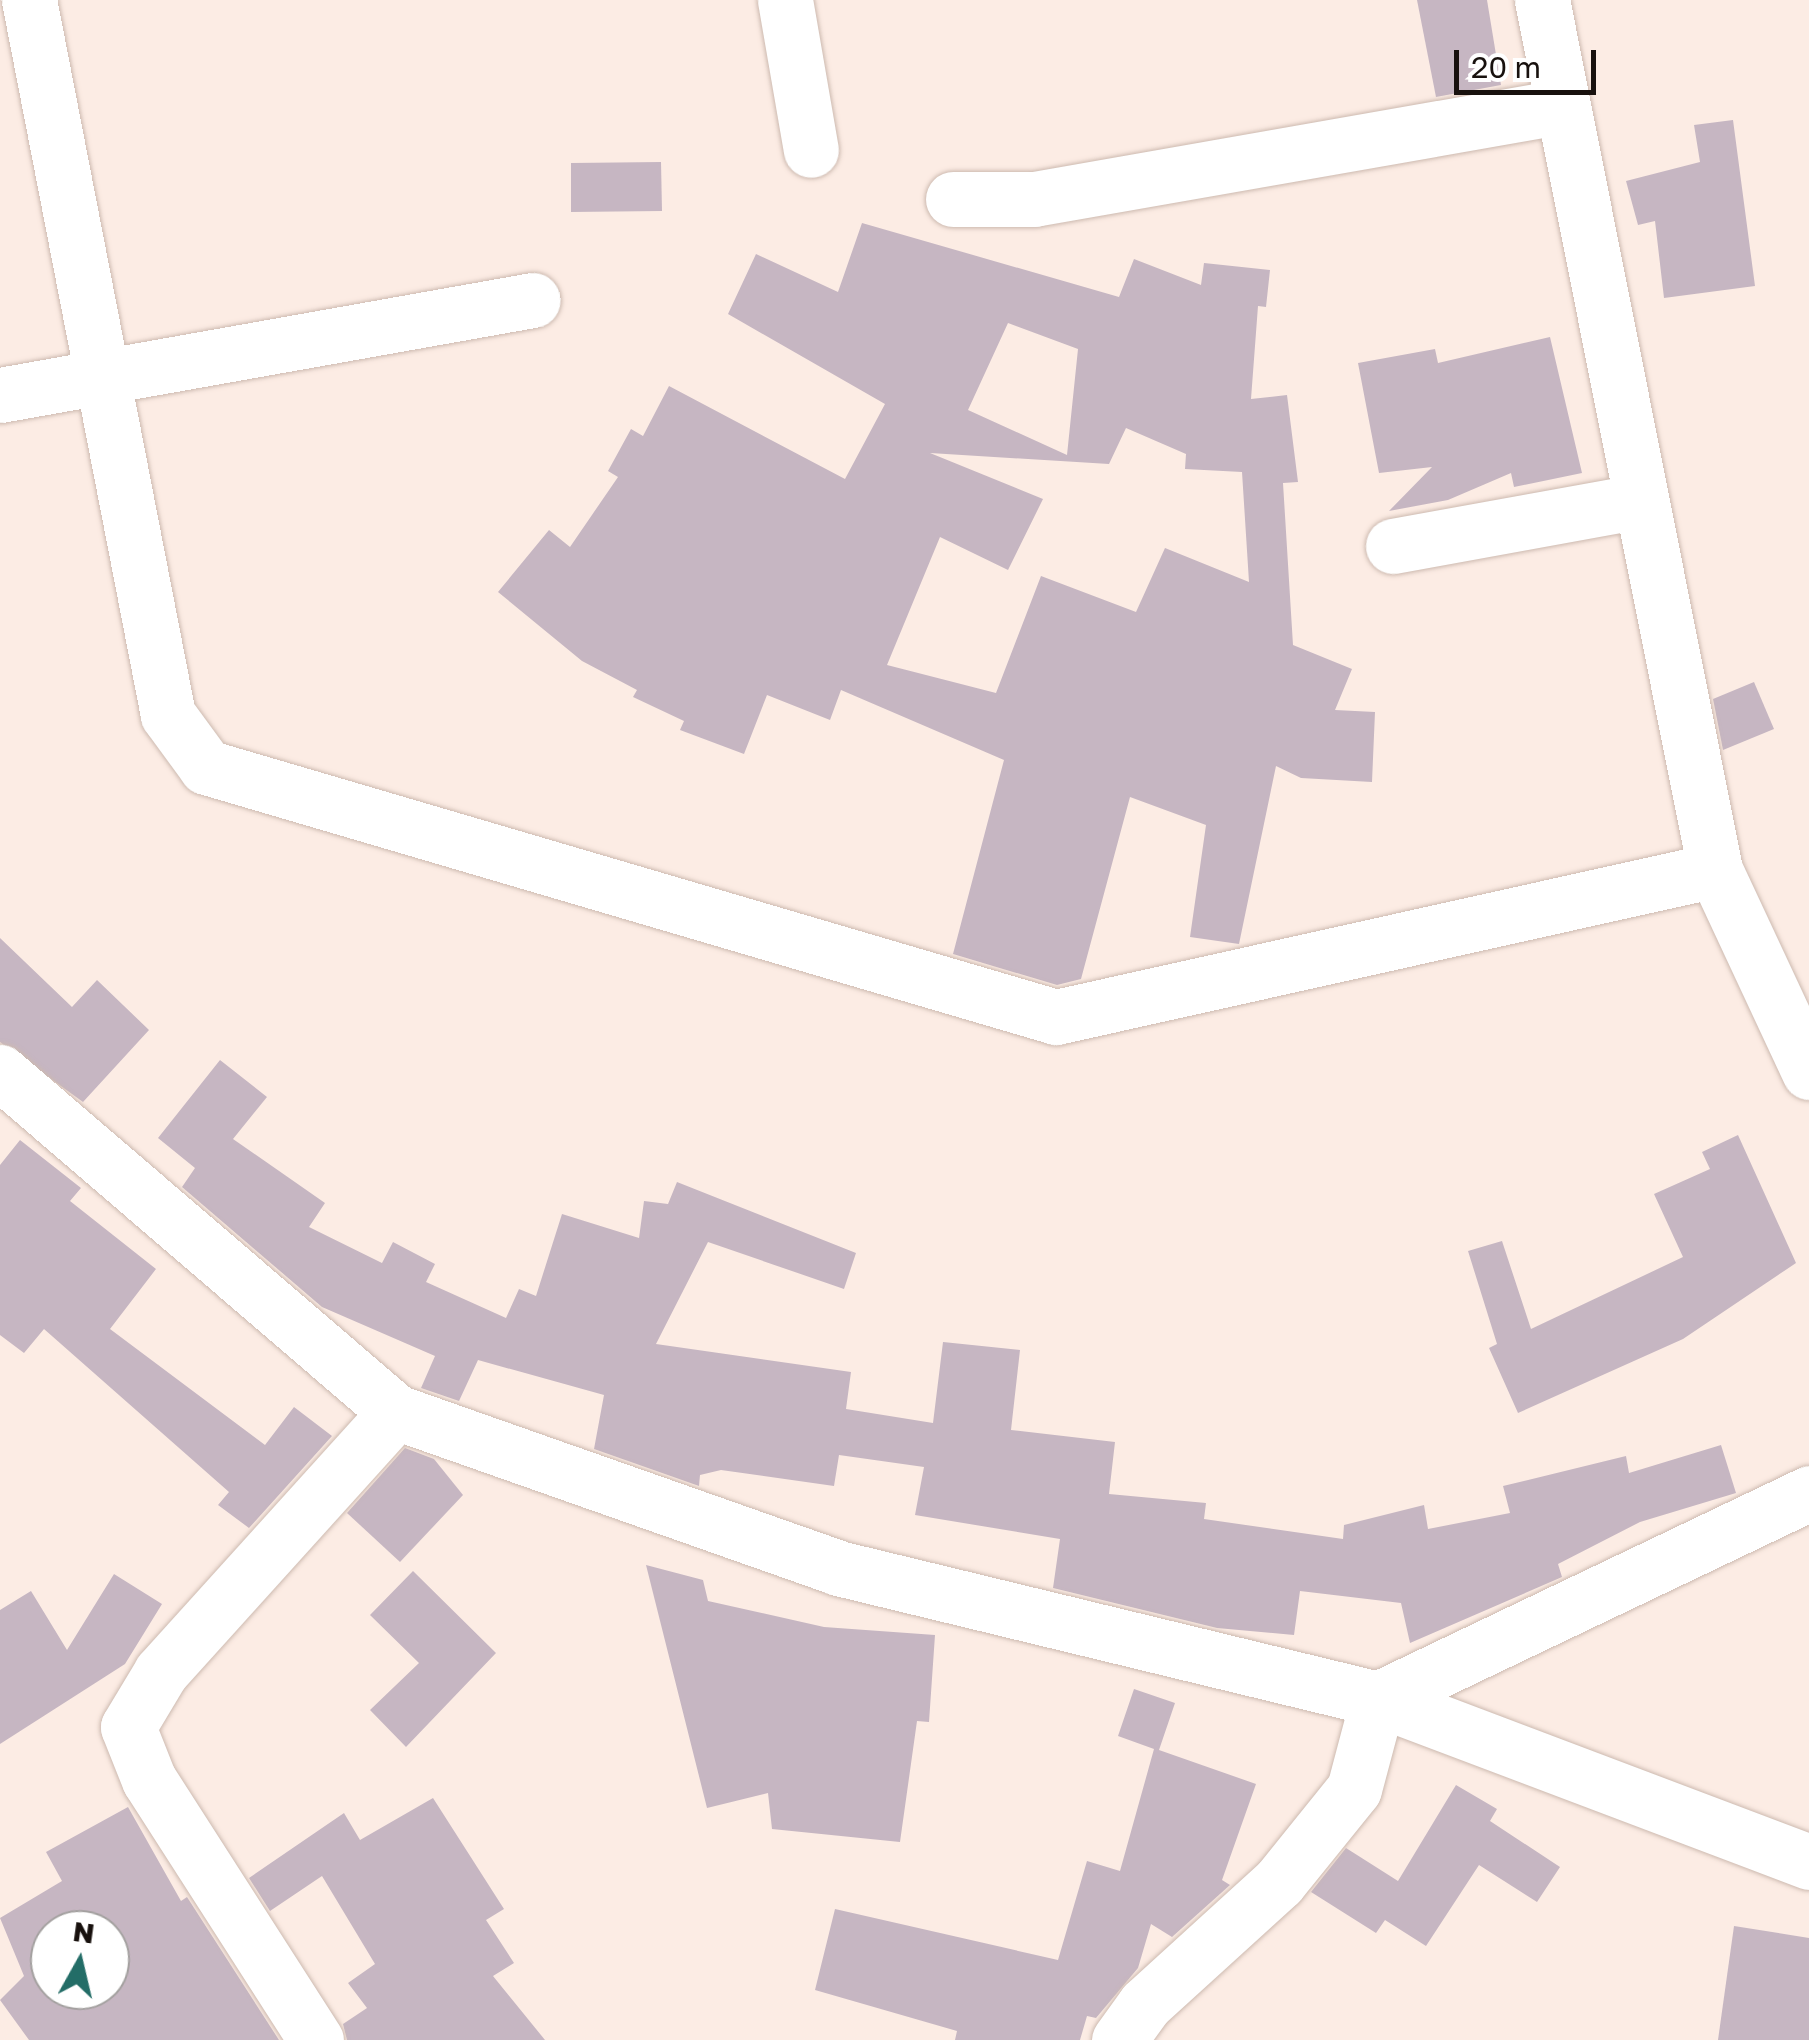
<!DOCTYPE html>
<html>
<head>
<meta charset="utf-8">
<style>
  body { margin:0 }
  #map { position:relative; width:1809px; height:2040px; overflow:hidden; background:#fcece4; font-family:"Golos Text",sans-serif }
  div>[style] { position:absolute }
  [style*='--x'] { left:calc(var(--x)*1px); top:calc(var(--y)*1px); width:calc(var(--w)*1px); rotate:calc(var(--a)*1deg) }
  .building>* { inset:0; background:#c6b6c2 }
  .roads { filter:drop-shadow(0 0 2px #cdbab0) drop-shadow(0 0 2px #cdbab0) }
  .minor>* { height:55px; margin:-27.5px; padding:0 27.5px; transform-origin:27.5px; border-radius:27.5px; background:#fff }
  span { translate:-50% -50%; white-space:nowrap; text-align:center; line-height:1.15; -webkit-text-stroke:8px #fff; paint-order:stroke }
  .north { position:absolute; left:30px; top:1910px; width:100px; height:100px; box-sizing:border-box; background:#fff; border:2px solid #a3a09f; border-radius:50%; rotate:8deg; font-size:28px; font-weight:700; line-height:40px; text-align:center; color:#18110e }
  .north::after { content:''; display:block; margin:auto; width:35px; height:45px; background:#236d67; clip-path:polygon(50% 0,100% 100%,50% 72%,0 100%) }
  .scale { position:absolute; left:1454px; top:50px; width:142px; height:45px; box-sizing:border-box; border:5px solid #18110e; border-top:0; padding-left:12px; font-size:30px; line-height:35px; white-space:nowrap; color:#18110e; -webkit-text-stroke:8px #fff; paint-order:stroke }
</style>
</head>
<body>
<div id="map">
  <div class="building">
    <i style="clip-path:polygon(1417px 0,1487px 0,1501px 85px,1436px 97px)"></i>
    <i style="clip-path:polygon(1733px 120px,1755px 286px,1664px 298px,1655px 221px,1638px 225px,1626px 181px,1700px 162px,1694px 125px)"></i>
    <i style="clip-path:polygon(661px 162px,662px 211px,571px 212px,571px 163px)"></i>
    <i style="clip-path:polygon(evenodd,862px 223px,1119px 297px,1134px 259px,1201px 285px,1204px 263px,1270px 270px,1266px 307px,1258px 306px,1251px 399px,1287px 395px,1298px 482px,1283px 483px,1293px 645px,1352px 669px,1335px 710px,1375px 712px,1372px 782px,1301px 778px,1276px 766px,1239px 944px,1190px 937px,1206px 825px,1130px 797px,1081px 979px,1057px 985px,953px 954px,1004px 760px,841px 690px,830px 720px,767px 695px,744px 754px,680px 730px,684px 721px,633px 697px,637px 690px,582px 661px,498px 592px,549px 530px,570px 547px,618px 477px,608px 471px,631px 429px,643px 436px,669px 386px,845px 479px,885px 404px,728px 314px,756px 254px,838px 292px,862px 223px,1008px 323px,1078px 349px,1067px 455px,968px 410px,1008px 323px,862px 223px,1126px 428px,1186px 454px,1185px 469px,1242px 472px,1249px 582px,1165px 548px,1136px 612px,1041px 576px,996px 693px,887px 665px,940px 537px,1008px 570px,1043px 499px,930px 453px,1109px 464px,1126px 428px)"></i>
    <i style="clip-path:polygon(1550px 337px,1582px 473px,1514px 487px,1511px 473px,1448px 500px,1389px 511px,1432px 467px,1379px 473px,1358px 363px,1435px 349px,1438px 363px)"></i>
    <i style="clip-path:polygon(1754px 682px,1774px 729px,1723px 750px,1713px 699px)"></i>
    <i style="clip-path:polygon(0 938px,72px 1007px,97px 980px,149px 1030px,83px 1102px,0 1042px)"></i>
    <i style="clip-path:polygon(220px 1060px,267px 1097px,233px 1139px,325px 1203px,309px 1227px,382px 1263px,393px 1242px,435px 1264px,426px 1282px,506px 1318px,519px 1289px,536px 1296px,562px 1214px,639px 1238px,644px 1201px,668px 1204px,677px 1182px,856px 1253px,844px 1289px,708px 1242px,656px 1344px,851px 1372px,846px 1409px,933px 1423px,943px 1342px,1020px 1350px,1011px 1430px,1115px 1442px,1109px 1494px,1206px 1503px,1204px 1519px,1343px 1539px,1344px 1525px,1424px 1505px,1428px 1529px,1510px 1513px,1503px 1486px,1626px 1456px,1629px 1473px,1721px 1445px,1736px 1493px,1640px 1522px,1558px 1564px,1562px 1577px,1410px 1643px,1401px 1603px,1300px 1591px,1294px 1635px,1217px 1628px,1053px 1588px,1060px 1539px,915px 1515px,924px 1467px,839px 1455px,834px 1486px,721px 1470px,700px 1475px,699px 1486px,594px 1449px,604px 1395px,478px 1360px,459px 1401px,421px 1388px,435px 1356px,322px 1307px,182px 1187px,195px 1168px,158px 1138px)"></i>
    <i style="clip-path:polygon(1738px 1135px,1796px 1263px,1683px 1339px,1518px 1413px,1489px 1348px,1497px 1344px,1468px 1251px,1502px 1241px,1531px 1329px,1683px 1257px,1654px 1194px,1710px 1169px,1702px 1152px)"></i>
    <i style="clip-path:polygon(20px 1140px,81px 1188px,70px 1201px,156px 1269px,110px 1329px,265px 1445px,294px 1407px,332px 1436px,249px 1528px,218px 1505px,229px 1492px,44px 1329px,24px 1353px,0 1335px,0 1165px)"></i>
    <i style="clip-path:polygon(405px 1448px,434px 1459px,463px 1495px,400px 1562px,347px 1513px)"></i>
    <i style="clip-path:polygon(646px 1565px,703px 1580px,708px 1601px,824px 1627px,935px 1635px,929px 1722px,917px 1721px,900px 1842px,772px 1829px,768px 1793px,707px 1808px)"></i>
    <i style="clip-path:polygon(413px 1571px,496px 1653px,406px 1747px,370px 1710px,419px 1663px,370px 1615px)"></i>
    <i style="clip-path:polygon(114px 1574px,162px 1604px,125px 1664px,0 1744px,0 1610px,31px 1591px,67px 1650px)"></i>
    <i style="clip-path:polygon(1134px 1689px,1175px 1703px,1159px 1750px,1256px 1784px,1222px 1880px,1230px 1885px,1172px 1937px,1151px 1924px,1138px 1968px,1096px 2018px,1087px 2016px,1080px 2040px,955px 2040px,957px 2031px,815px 1990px,835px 1909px,1058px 1960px,1087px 1861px,1120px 1871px,1154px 1749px,1118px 1736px)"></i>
    <i style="clip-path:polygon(1456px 1785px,1497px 1809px,1490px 1821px,1560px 1867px,1537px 1902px,1479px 1865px,1426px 1946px,1385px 1920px,1376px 1933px,1311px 1892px,1346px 1848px,1398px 1881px)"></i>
    <i style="clip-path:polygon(433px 1798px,504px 1909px,486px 1920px,514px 1963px,493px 1976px,545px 2040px,347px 2040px,343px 2024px,367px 2008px,348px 1983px,375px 1964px,322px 1876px,270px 1911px,249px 1878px,344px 1813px,360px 1840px)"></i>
    <i style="clip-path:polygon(evenodd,128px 1807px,181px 1901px,187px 1897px,279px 2040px,29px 2040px,0 2000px,24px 1976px,0 1918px,62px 1881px,46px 1852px,128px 1807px,50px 1930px,110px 1930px,110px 1990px,50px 1990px,50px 1930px)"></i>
    <i style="clip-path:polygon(1734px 1926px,1809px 1938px,1809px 2040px,1718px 2040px)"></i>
  </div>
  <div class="roads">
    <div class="minor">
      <i style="--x:29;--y:0;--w:728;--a:79"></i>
      <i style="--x:168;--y:715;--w:64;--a:53.8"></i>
      <i style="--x:206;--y:767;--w:886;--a:16.39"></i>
      <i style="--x:1056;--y:1017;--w:675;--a:-12.57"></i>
      <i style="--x:785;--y:0;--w:152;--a:80.2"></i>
      <i style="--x:1542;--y:0;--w:887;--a:78.75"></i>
      <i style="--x:1715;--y:870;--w:223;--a:65"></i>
      <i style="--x:953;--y:199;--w:81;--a:0"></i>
      <i style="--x:1034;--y:199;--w:533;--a:-9.94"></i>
      <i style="--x:0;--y:395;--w:541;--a:-10.11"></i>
      <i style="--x:1393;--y:546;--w:251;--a:-10.3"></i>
      <i style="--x:0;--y:1072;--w:522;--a:40.65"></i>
      <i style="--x:396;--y:1412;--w:469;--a:19.4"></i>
      <i style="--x:838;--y:1568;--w:556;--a:13.64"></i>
      <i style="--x:1378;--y:1699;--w:478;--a:-25.5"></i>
      <i style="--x:316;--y:2040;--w:309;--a:-122.7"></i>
      <i style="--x:149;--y:1780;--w:57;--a:-111.6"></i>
      <i style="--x:128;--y:1727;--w:64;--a:-59"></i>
      <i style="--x:161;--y:1672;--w:350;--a:-47.9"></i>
      <i style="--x:1119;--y:2040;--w:44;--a:-54.2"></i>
      <i style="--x:1145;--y:2004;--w:181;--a:-42.3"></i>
      <i style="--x:1279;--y:1882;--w:119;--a:-51.1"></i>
      <i style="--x:1354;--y:1789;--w:93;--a:-75.1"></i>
      <i style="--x:1378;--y:1699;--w:461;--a:20.7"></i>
    </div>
  </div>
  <div class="north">N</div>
  <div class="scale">20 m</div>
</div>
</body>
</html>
